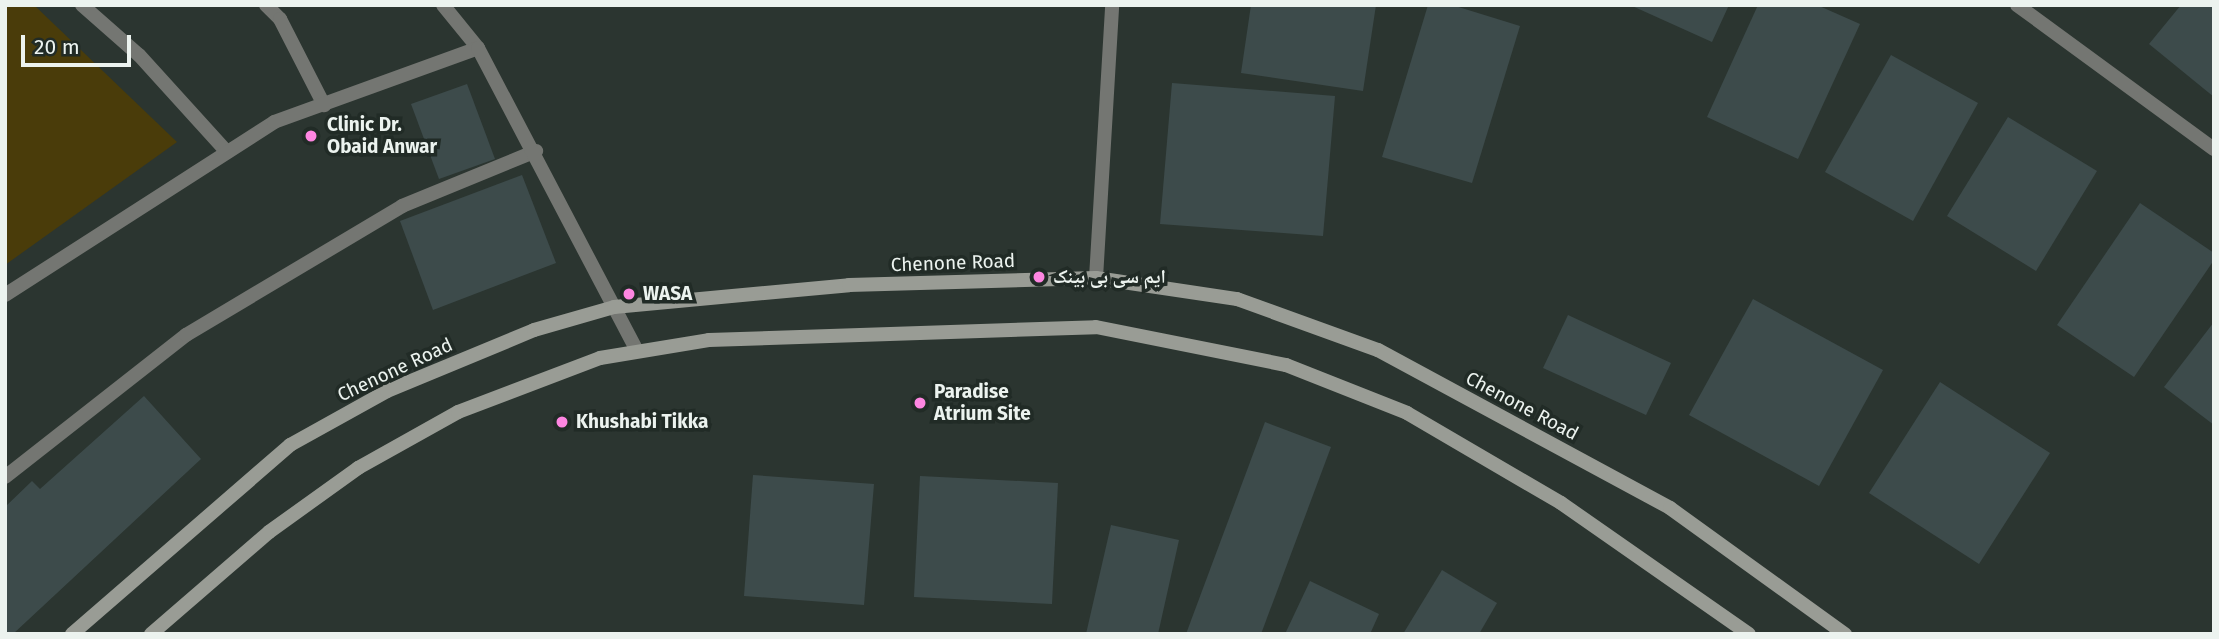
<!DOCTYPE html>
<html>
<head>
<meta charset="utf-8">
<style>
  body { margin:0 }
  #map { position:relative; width:2219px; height:639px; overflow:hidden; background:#2b3530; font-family:"Fira Sans","Noto Naskh Arabic",sans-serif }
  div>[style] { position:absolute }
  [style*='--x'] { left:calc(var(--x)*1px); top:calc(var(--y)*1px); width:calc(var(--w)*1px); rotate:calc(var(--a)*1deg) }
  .green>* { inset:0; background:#4a3c0a }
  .building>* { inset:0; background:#3d4b4b }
  .lane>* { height:14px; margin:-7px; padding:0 7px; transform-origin:7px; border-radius:7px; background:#747672 }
  .street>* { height:14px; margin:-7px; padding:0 7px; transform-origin:7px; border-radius:7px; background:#747672 }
  .secondary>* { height:14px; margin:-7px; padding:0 7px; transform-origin:7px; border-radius:7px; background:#999c95 }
  .dots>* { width:19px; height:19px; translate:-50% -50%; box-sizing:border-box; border:4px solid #212b26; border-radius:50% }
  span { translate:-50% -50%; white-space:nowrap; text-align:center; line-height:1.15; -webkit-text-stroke:7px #212b26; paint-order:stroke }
  .poi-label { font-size:19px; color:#ecf3ef; font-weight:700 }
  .left { translate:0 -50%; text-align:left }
  .street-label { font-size:19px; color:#ecf3ef }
  .frame { position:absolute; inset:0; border:7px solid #ecf3ef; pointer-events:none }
  .scale { position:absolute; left:21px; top:35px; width:110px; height:32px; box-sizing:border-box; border:4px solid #ecf3ef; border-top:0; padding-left:9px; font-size:21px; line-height:24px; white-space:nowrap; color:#ecf3ef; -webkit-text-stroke:5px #212b26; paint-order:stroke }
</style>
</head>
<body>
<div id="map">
  <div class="green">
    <i style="clip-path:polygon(5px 5px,34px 5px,177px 142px,5px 265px)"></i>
  </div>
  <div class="building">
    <i style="clip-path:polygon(1251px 5px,1376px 5px,1363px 91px,1241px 73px)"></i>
    <i style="clip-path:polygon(1428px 5px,1452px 5px,1520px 26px,1472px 183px,1382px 157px)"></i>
    <i style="clip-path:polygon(1630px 5px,1729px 5px,1712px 42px)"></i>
    <i style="clip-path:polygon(1758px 5px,1817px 5px,1860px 24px,1798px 159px,1707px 117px)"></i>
    <i style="clip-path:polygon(2181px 5px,2214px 5px,2214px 97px,2149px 44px)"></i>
    <i style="clip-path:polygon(1891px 55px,1978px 103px,1913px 221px,1825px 172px)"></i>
    <i style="clip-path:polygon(1172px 83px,1335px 96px,1323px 236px,1160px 224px)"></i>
    <i style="clip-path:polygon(467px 84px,495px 159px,439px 179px,411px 104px)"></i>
    <i style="clip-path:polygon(2008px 117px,2097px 171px,2036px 271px,1947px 216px)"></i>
    <i style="clip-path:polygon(522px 175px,556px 263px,433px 310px,400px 221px)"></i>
    <i style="clip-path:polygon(2140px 203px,2214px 253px,2214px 260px,2134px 377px,2057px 325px)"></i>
    <i style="clip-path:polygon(1753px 299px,1883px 370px,1819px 486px,1689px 415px)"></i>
    <i style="clip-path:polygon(1568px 315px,1671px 363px,1646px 415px,1543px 368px)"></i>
    <i style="clip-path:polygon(2214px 322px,2214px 425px,2164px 387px)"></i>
    <i style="clip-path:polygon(1940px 382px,2050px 453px,1979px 564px,1869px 493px)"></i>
    <i style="clip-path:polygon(144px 396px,201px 459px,13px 634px,5px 634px,5px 507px,32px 481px,40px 489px)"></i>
    <i style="clip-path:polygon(1265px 422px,1331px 447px,1261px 634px,1186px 634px)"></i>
    <i style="clip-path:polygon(753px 475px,874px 484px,864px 605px,744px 596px)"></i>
    <i style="clip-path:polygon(920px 476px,1058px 483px,1052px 604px,914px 597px)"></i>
    <i style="clip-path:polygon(1111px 525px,1179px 540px,1158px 634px,1086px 634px)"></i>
    <i style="clip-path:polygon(1442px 570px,1497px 603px,1479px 634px,1403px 634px)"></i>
    <i style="clip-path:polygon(1310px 581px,1379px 614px,1370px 634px,1285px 634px)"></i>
  </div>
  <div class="lane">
    <i style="--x:266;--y:5;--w:20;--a:45"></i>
    <i style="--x:280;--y:19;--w:97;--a:62.9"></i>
    <i style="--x:5;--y:477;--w:230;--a:-38.1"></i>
    <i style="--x:186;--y:335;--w:252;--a:-30.8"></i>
    <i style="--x:402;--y:206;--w:145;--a:-22.3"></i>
  </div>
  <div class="street">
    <i style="--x:82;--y:5;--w:76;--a:41.3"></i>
    <i style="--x:139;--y:55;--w:131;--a:47.8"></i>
    <i style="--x:443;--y:5;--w:55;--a:50.9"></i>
    <i style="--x:2017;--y:5;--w:244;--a:36.2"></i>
    <i style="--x:1096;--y:278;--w:273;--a:-86.6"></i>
    <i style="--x:5;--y:295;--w:320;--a:-32.7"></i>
    <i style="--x:274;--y:122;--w:217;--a:-19.9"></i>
    <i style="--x:478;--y:48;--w:340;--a:62.3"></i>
  </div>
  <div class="secondary">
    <i style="--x:72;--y:634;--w:289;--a:-40.9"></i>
    <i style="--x:290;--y:445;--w:111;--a:-29.1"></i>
    <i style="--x:387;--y:391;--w:159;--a:-22.5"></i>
    <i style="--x:534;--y:330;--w:83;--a:-16"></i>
    <i style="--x:614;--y:307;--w:236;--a:-5.3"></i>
    <i style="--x:849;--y:285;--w:247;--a:-1.6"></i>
    <i style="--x:1096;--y:278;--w:143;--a:8.5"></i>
    <i style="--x:1237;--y:299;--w:150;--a:19.9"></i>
    <i style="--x:1378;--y:350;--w:332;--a:28.4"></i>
    <i style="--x:1670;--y:508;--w:216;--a:35.8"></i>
    <i style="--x:151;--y:634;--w:156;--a:-40.8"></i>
    <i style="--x:269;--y:532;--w:110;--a:-35.7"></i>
    <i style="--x:358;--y:468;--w:115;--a:-29.2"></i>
    <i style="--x:458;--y:412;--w:152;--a:-20.8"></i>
    <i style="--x:600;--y:358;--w:110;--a:-9.4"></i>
    <i style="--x:709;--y:340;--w:387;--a:-1.9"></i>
    <i style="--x:1096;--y:327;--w:194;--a:11.3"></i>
    <i style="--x:1286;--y:365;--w:130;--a:21.6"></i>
    <i style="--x:1407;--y:413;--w:178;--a:30.3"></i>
    <i style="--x:1561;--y:503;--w:229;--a:34.9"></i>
  </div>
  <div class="dots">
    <i style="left:311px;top:136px;background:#fe86e1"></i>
    <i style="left:1039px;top:277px;background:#fe86e1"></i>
    <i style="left:629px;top:294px;background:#fe86e1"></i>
    <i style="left:920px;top:403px;background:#fe86e1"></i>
    <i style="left:562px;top:422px;background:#fe86e1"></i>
  </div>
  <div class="poi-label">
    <span class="left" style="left:327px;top:136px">Clinic Dr.<br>Obaid Anwar</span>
    <span class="left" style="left:1053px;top:277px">ایم سی بی بینک</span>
    <span class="left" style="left:643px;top:294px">WASA</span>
    <span class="left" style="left:934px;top:403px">Paradise<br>Atrium Site</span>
    <span class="left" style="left:576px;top:422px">Khushabi Tikka</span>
  </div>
  <div class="street-label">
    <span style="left:953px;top:263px;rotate:-2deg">Chenone Road</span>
    <span style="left:395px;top:370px;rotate:-25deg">Chenone Road</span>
    <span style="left:1522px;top:406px;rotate:28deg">Chenone Road</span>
  </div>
  <div class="frame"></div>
  <div class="scale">20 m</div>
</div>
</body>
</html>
